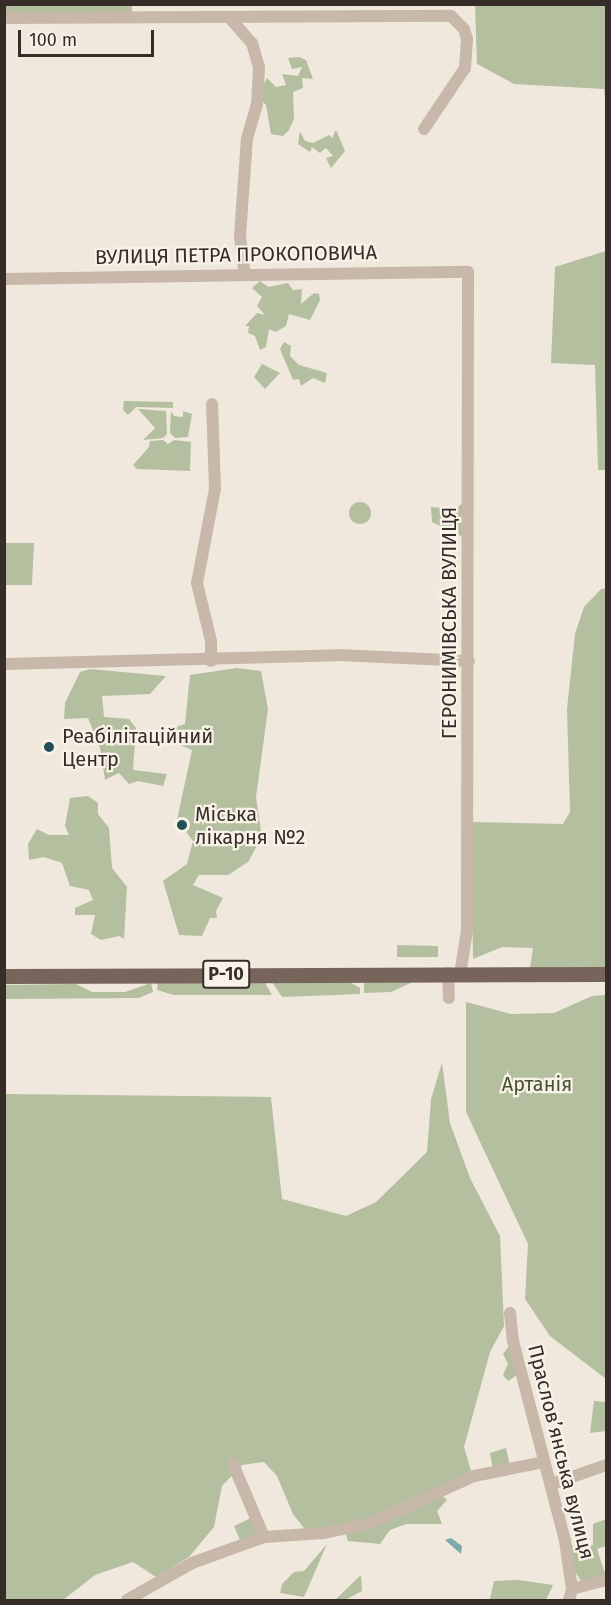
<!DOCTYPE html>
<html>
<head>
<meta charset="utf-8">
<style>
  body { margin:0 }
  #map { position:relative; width:611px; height:1605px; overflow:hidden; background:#f1e8dd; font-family:"Fira Sans",sans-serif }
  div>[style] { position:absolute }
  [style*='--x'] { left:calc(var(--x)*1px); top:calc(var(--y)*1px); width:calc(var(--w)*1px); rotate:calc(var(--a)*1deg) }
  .green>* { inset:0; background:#b3bf9e }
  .round { border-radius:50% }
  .water>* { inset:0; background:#7ea9ac }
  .minor>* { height:12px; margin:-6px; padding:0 6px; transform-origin:6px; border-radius:6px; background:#c8b8aa }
  .major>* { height:15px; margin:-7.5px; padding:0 7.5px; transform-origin:7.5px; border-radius:7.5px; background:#77655b }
  .dots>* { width:16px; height:16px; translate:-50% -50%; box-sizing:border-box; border:3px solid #f9f2e9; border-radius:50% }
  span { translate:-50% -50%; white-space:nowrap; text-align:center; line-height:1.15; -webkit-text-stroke:4.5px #f9f2e9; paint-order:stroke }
  .shield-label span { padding:2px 4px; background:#f9f2e9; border:2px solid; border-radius:4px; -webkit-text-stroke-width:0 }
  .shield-label { font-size:18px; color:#362d29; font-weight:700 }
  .street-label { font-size:20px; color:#362d29 }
  .poi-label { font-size:20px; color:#362d29 }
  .left { translate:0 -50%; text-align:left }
  .park-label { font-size:20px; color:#45532e }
  .frame { position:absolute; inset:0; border:6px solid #362d29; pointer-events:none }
  .scale { position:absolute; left:18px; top:30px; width:136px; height:27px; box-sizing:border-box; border:3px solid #362d29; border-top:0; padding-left:8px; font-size:18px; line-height:21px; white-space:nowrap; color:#362d29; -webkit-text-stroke:4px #f9f2e9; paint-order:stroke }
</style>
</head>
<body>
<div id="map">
  <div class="green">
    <i style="clip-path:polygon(5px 5px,132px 5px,132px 15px,5px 15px)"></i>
    <i style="clip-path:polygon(475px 5px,606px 5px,606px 105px,604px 89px,514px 84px,477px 64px)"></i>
    <i style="clip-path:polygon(299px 57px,306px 60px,313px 79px,302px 78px,303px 88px,293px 92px,294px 119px,289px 130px,283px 136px,271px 134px,266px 105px,260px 99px,261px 89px,267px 78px,276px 87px,286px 85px,282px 74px,298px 76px,302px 67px,292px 69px,288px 58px)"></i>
    <i style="clip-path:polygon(336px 130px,345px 151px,331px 168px,326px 158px,333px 156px,326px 148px,320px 153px,312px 147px,310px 152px,298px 144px,300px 131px,305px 141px,313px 143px,329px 135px,332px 138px)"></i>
    <i style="clip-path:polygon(606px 251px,606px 470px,598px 470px,595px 365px,551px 363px,555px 267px)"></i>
    <i style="clip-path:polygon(260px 281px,268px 287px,288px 283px,293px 290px,302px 289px,301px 304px,314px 293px,319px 294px,320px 300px,310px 320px,289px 314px,286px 326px,276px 332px,269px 329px,266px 347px,260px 350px,255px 336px,248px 333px,249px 326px,245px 326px,257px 313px,265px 315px,257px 306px,262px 297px,252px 288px)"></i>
    <i style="clip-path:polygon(284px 342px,291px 346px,290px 356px,299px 365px,327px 373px,325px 383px,313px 378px,301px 386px,299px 379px,293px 380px,280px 349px)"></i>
    <i style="clip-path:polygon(262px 364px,280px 373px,265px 389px,254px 377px)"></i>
    <i style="clip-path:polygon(124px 401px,173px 402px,173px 408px,136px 407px,128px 415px,123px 410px)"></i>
    <i style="clip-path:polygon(138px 409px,166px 411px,167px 434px,163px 438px,143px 440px,155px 428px)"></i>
    <i style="clip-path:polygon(171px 411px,174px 416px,183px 417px,183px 411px,192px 414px,188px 437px,175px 438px,170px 433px)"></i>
    <i style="clip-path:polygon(163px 440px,168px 444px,174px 440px,191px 442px,190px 471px,137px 469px,133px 465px,149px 447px,150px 441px)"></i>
    <i class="round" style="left:349px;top:502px;width:22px;height:22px"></i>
    <i style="clip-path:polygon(463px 503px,463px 537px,432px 522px,431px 507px,455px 509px)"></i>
    <i style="clip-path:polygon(5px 543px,34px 543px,32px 585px,5px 585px)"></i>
    <i style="clip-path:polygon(606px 588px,606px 969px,530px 968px,533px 948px,502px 947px,473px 959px,471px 822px,563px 824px,570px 812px,567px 709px,575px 634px,584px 607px,601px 589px)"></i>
    <i style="clip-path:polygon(237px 668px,261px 671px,268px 709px,256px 797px,262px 837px,248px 862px,228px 875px,199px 875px,193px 885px,223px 898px,216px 911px,217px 918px,210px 918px,202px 936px,179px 935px,163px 881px,187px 864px,193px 841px,177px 820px,192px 750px,175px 743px,139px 739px,185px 724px,190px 675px)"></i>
    <i style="clip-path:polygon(90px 669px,166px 676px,150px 694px,102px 696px,104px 717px,129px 719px,136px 728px,133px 770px,167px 774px,163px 786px,138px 781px,129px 784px,119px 773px,105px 780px,100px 748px,88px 718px,64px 719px,65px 703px,80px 672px)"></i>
    <i style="clip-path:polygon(88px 796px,98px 803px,98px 814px,109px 828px,112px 868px,127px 887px,124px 939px,119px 936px,101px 940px,91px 934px,95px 915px,75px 915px,75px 908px,93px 900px,89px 890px,70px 886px,62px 863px,44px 857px,29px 860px,28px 844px,37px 829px,49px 835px,69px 835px,65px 826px,70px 798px)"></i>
    <i style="clip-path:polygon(397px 945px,438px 946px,438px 957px,397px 957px)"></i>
    <i style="clip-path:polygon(264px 981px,272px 995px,174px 995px,157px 990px,158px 982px)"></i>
    <i style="clip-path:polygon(348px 981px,360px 988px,360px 994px,282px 997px,272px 982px)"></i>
    <i style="clip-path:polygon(364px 981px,415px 981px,391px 992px,364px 993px)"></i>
    <i style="clip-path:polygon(151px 983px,153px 992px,139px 998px,5px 999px,4px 985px,76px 984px,92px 992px,125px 992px)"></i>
    <i style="clip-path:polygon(606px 995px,606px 1379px,550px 1336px,525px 1299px,528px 1244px,466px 1112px,466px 1002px,511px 1014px,554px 1013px,592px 996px)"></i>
    <i style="clip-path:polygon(442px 1063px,450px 1123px,470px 1178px,500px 1236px,504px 1326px,490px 1352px,464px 1447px,472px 1474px,385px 1515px,322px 1530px,304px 1528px,293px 1514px,277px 1476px,264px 1462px,242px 1465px,222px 1486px,214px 1527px,189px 1557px,156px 1577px,133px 1562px,95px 1575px,63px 1600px,5px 1600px,5px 1094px,271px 1097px,282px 1199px,346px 1216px,376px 1202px,427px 1152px,431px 1099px)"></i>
    <i style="clip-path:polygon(509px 1346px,517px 1375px,508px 1381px,503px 1375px,508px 1364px,503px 1354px)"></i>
    <i style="clip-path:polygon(594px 1401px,606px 1402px,606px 1431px,590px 1433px)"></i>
    <i style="clip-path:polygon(506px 1448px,510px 1466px,493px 1469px,490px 1453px)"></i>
    <i style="clip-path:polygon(440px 1494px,447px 1500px,437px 1511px,442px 1524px,406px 1524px,390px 1530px,380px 1544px,348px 1541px,346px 1534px)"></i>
    <i style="clip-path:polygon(253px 1517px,260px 1534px,241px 1542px,234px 1526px)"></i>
    <i style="clip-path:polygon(606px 1519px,606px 1546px,597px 1549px,606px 1576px,581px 1581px,574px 1570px,570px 1541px,574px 1549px,593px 1545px,593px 1524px)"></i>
    <i style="clip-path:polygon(327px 1544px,304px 1597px,280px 1593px,282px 1584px,294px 1572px,304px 1571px)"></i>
    <i style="clip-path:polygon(361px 1575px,362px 1591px,345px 1600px,336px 1599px)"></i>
    <i style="clip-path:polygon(518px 1580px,553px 1585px,546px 1600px,482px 1600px,490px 1599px,494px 1581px)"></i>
  </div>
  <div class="water">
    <i style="clip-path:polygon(451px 1538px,462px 1546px,461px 1554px,445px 1540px)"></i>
  </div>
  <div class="minor">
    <i style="--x:229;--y:17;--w:35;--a:49"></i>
    <i style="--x:252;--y:43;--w:25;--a:74"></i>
    <i style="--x:259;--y:67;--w:37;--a:93"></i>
    <i style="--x:257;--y:104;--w:35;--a:106"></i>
    <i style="--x:247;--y:138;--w:98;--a:94.1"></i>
    <i style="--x:240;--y:236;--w:39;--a:83"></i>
    <i style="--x:4;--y:18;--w:447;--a:-0.3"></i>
    <i style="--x:424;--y:129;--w:73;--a:-56.1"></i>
    <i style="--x:465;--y:68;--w:29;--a:-86"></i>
    <i style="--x:467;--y:39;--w:10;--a:-107"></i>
    <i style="--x:464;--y:29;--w:18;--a:-135"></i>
    <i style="--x:4;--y:279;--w:464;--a:-0.9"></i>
    <i style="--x:468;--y:272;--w:659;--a:90.09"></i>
    <i style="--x:467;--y:931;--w:44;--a:99.2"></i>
    <i style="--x:211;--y:661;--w:20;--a:-90"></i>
    <i style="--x:211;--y:641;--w:60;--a:-103.6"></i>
    <i style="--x:197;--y:583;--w:96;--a:-79.2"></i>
    <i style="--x:215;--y:489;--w:85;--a:-92"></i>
    <i style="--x:4;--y:664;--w:334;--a:-1.5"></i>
    <i style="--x:338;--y:655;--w:131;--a:2.6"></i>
    <i style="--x:448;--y:973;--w:25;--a:88"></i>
    <i style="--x:510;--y:1313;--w:28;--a:84"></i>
    <i style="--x:513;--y:1341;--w:207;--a:75.4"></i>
    <i style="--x:565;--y:1541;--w:49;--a:81.7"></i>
    <i style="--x:572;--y:1589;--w:11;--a:105"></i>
    <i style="--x:233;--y:1464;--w:79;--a:67"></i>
    <i style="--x:552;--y:1484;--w:57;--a:-19.4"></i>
    <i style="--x:572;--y:1589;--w:35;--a:-15"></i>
    <i style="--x:127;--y:1600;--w:75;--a:-29.6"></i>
    <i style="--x:192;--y:1563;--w:77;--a:-19.9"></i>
    <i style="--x:264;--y:1537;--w:60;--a:-3.8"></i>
    <i style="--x:324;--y:1533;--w:48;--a:-12"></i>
    <i style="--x:371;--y:1523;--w:113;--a:-24.5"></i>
    <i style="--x:474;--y:1476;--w:71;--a:-11.3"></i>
  </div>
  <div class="major">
    <i style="--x:4;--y:976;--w:602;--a:-0.19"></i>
  </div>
  <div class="dots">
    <i style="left:49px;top:747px;background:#215155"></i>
    <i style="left:182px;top:825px;background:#215155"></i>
  </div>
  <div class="shield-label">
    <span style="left:226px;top:974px">Р-10</span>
  </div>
  <div class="street-label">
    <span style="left:236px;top:255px;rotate:-1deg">ВУЛИЦЯ ПЕТРА ПРОКОПОВИЧА</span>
    <span style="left:449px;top:623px;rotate:-90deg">ГЕРОНИМІВСЬКА ВУЛИЦЯ</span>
    <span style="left:561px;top:1452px;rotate:76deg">Прасловʼянська вулиця</span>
  </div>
  <div class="poi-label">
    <span class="left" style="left:62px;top:748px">Реабілітаційний<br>Центр</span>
    <span class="left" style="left:195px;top:826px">Міська<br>лікарня №2</span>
  </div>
  <div class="park-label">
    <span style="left:537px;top:1084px">Артанія</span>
  </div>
  <div class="frame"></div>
  <div class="scale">100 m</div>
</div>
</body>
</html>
